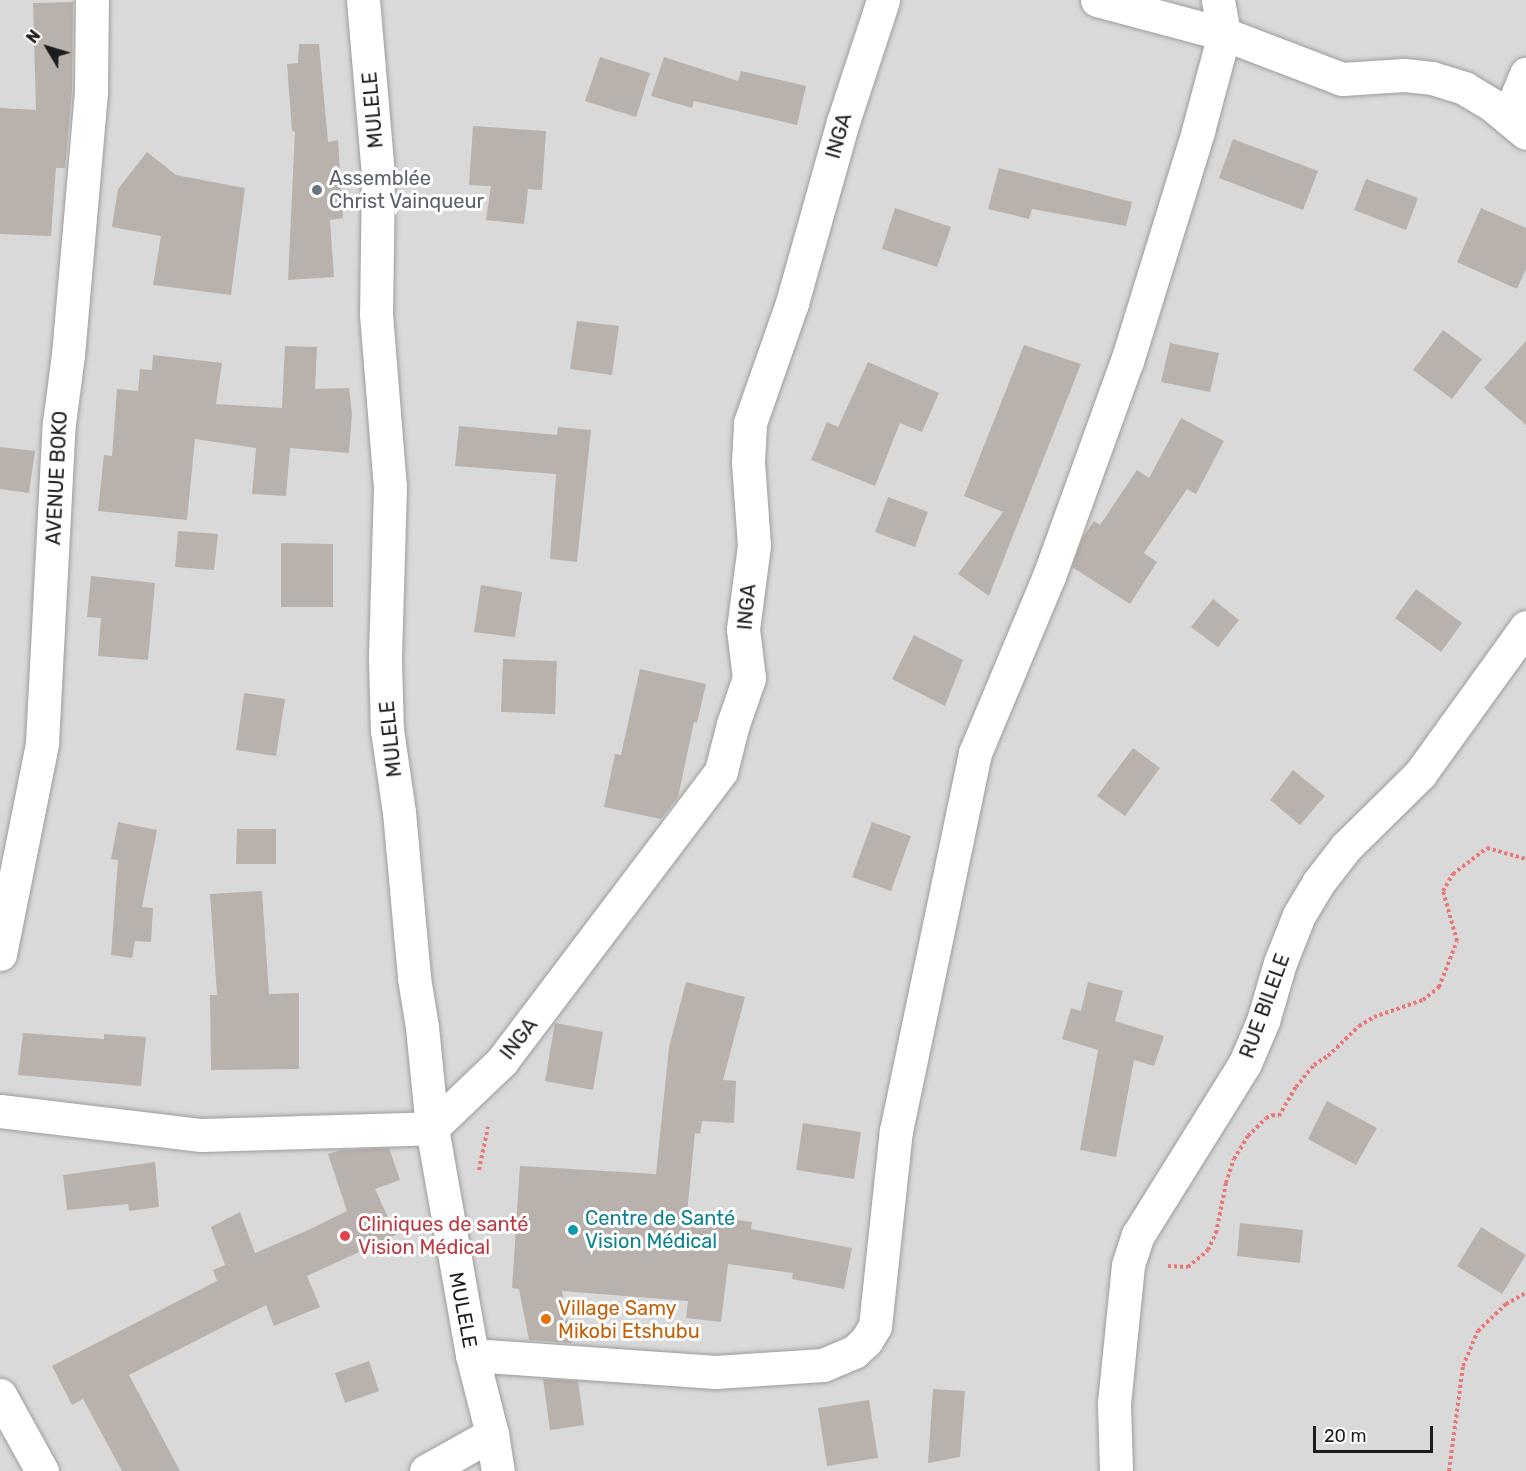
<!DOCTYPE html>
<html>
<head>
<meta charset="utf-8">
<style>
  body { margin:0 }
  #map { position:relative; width:1526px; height:1471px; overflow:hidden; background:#ece8e3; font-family:Rubik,sans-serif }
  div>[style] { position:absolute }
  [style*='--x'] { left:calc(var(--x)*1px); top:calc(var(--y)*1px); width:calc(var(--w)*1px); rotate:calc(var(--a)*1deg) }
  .residential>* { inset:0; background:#dad9d9 }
  .building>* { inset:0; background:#b9b1ac }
  .path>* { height:4px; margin-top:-2px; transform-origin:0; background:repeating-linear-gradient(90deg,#eb7775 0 3px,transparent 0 6px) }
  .roads { filter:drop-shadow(0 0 2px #9d9d9d) drop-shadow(0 0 2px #9d9d9d) }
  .minor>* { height:33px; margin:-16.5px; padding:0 16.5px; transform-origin:16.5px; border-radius:16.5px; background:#fff }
  .dots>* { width:16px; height:16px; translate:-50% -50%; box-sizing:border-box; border:3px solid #fff; border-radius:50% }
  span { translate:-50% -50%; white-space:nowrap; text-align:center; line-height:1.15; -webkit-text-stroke:6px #fff; paint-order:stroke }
  .street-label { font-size:20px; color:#1c1c1c }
  .worship-label { font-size:20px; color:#5b616d }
  .left { translate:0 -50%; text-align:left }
  .culture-label { font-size:20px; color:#0d838f }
  .health-label { font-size:20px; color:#be3a42 }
  .food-label { font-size:20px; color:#c56008 }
  .north { position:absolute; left:18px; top:18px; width:60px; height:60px; -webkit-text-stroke:4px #fff; paint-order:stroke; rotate:308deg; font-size:16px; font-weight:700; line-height:24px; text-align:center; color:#1c1c1c }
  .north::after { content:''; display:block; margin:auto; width:21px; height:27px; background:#1c1c1c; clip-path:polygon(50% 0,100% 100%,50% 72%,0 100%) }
  .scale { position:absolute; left:1313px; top:1426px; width:120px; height:27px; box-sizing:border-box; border:3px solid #1c1c1c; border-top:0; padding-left:8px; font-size:18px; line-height:21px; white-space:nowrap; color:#1c1c1c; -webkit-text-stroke:4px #fff; paint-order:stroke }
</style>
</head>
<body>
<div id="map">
  <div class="residential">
    <i style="clip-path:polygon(0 0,1526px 0,1526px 1471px,0 1471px)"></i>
  </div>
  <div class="building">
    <i style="clip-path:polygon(73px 2px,72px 90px,65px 168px,56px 168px,51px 236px,0 234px,0 108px,36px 110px,33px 3px)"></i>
    <i style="clip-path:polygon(299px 44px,319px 44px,328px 142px,338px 140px,343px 218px,330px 220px,334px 277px,288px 280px,295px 132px,292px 131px,287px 64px,298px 63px)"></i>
    <i style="clip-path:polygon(600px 57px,650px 73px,636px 117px,585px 101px)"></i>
    <i style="clip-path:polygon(664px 57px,738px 81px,741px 71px,806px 86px,797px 125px,694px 101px,692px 108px,651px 96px)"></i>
    <i style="clip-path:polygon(473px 126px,546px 131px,542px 190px,528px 189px,524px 224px,486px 220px,491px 186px,469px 185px)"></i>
    <i style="clip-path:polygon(1233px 139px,1318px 171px,1303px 210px,1219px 178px)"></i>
    <i style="clip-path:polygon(147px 152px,176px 175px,245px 188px,231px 295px,153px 285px,161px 236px,112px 227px,118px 189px)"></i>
    <i style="clip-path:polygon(999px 168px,1132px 202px,1126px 226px,1032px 209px,1029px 219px,988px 209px)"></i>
    <i style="clip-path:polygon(1366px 179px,1418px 198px,1406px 230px,1354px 210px)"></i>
    <i style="clip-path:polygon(895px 208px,951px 227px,937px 267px,882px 249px)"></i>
    <i style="clip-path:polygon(1481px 208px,1526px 228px,1526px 269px,1517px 289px,1457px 262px)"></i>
    <i style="clip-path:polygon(577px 321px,619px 326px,612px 375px,570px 369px)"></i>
    <i style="clip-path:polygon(1443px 330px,1482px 359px,1452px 399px,1413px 370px)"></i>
    <i style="clip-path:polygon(1526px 341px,1526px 425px,1484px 388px)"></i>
    <i style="clip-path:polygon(1170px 343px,1219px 353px,1210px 392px,1161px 382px)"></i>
    <i style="clip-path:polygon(1024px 345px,1081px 364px,989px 596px,958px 574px,1003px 512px,964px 496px)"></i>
    <i style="clip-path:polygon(285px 346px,317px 347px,315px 389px,349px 388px,352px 414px,349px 453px,290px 448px,286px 496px,252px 494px,256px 448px,195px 439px,187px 520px,98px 511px,104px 455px,112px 456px,117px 389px,138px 391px,140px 369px,152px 370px,153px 355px,222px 363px,216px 404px,282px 408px)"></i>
    <i style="clip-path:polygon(868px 362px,939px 393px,922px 432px,900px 423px,875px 486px,811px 460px,827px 422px,838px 427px)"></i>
    <i style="clip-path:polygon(1181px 418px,1224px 441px,1196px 494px,1187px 489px,1144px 553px,1157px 562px,1130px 604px,1072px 567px,1082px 539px,1094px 521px,1100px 525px,1137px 470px,1149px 478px)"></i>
    <i style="clip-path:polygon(459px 426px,557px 435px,558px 427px,591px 430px,577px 562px,550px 559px,556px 474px,455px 466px)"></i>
    <i style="clip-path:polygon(0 447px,35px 451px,29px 493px,0 489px)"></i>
    <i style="clip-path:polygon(888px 497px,928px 512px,915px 547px,875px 532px)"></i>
    <i style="clip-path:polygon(178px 531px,218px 534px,214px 570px,175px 567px)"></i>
    <i style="clip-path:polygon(281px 543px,333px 544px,333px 607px,281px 607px)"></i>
    <i style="clip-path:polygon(91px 576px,155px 583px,148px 660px,98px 656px,101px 618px,87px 617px)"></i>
    <i style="clip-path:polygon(481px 585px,522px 592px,515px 637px,474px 632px)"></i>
    <i style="clip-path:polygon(1416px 589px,1462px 623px,1441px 652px,1395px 618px)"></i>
    <i style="clip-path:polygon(1213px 599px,1239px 620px,1218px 647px,1191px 627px)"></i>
    <i style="clip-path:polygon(914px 635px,963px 660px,945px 706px,892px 679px)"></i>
    <i style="clip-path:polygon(503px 659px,557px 661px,555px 714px,501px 712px)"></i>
    <i style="clip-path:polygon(640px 669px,706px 684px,697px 723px,694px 722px,678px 797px,661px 819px,604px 807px,615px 754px,621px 755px)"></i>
    <i style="clip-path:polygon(244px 693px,285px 699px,276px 756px,236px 750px)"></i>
    <i style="clip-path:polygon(1133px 748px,1160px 768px,1125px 816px,1097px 796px)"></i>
    <i style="clip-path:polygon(1293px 770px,1325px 796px,1300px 825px,1270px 800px)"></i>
    <i style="clip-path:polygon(118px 822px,157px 830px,142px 907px,153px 908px,151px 942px,135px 941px,132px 958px,111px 955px,118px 860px,111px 859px)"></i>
    <i style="clip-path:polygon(872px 822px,911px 836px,891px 891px,852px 877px)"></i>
    <i style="clip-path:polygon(237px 829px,276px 829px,276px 864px,236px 864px)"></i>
    <i style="clip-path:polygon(262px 891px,269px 994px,299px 993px,299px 1069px,211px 1070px,210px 995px,217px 995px,210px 894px)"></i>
    <i style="clip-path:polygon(686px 982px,745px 997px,723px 1080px,736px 1081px,734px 1123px,702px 1121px,700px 1134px,695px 1133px,687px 1213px,752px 1222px,751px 1229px,852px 1248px,844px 1289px,792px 1279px,793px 1273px,728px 1264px,721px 1322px,686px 1318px,688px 1301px,562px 1291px,572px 1343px,529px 1340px,519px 1289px,512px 1288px,520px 1166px,656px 1174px,669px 1047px)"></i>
    <i style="clip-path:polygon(1088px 982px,1123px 991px,1115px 1021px,1164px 1036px,1154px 1066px,1134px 1060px,1116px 1157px,1080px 1150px,1098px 1050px,1062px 1039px,1071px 1008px,1081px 1011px)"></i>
    <i style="clip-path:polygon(555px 1023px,603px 1032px,593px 1090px,545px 1081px)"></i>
    <i style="clip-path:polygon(23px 1033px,104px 1039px,104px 1034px,146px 1037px,141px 1086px,18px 1075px)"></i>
    <i style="clip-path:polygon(1327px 1101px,1377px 1128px,1356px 1165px,1308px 1139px)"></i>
    <i style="clip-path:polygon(803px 1123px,861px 1132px,854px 1179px,796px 1170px)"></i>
    <i style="clip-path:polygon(389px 1148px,400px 1180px,375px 1189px,396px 1235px,307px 1276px,320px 1307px,274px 1326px,266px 1305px,129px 1375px,180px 1471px,122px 1471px,83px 1399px,72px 1405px,52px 1366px,217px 1281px,213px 1270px,225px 1265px,211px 1227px,240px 1212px,255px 1253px,304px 1232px,347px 1211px,328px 1154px,341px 1150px)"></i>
    <i style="clip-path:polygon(155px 1162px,159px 1207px,129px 1211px,128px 1204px,67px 1210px,63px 1175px)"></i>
    <i style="clip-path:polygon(1240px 1223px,1303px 1230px,1300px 1263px,1237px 1256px)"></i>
    <i style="clip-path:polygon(1481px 1227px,1526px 1255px,1502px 1294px,1457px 1266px)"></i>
    <i style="clip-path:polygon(369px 1361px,379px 1391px,345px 1403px,335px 1373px)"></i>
    <i style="clip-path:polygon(543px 1379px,578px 1381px,584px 1425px,550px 1430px)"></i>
    <i style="clip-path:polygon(933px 1389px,965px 1391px,960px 1457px,928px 1463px)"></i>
    <i style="clip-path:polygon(869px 1400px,878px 1458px,827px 1466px,818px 1408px)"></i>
  </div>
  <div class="path">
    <i style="--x:479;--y:1170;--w:44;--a:-78.2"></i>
    <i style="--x:1168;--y:1266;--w:20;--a:3"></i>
    <i style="--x:1188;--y:1267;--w:26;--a:-40"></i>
    <i style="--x:1208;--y:1250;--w:19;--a:-65"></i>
    <i style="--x:1216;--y:1233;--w:51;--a:-78.7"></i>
    <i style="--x:1226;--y:1183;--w:25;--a:-72"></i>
    <i style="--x:1234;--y:1159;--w:27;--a:-59"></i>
    <i style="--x:1248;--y:1136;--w:25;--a:-45"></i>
    <i style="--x:1266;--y:1118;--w:7;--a:-27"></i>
    <i style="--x:1272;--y:1115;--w:7;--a:8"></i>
    <i style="--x:1279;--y:1116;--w:34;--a:-60"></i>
    <i style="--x:1296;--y:1087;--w:28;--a:-51"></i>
    <i style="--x:1314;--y:1065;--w:17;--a:-33"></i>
    <i style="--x:1328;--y:1056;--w:43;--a:-44.1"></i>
    <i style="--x:1359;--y:1026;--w:17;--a:-31"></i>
    <i style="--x:1374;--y:1017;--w:52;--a:-19.1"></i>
    <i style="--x:1423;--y:1000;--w:21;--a:-39"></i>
    <i style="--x:1439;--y:987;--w:49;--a:-68.6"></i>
    <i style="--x:1457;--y:941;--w:52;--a:-105.6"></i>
    <i style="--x:1443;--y:891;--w:20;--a:-60"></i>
    <i style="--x:1453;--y:874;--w:43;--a:-37.4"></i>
    <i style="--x:1487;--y:848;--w:41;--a:15.8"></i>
    <i style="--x:1449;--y:1471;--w:106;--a:-82.4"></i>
    <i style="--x:1463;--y:1366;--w:38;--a:-67"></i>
    <i style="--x:1478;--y:1331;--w:39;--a:-44"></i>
    <i style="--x:1506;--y:1304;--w:23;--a:-29"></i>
  </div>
  <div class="roads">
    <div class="minor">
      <i style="--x:363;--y:0;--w:175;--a:85.1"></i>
      <i style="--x:378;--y:174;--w:140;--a:90.8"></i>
      <i style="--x:376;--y:314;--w:174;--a:85.4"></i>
      <i style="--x:390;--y:487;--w:173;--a:91.7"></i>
      <i style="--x:385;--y:660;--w:70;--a:88.4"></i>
      <i style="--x:387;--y:730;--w:83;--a:81.7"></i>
      <i style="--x:399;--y:812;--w:167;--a:84.8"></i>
      <i style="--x:414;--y:978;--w:50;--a:80.7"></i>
      <i style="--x:422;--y:1027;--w:101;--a:84.3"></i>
      <i style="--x:432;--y:1128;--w:230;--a:80"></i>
      <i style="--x:472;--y:1355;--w:81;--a:75.8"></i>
      <i style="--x:492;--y:1434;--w:37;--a:81"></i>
      <i style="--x:1097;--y:0;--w:131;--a:15"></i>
      <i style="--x:1224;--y:34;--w:126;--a:20.9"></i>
      <i style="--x:1342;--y:79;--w:62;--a:-3.7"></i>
      <i style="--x:1404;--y:75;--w:28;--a:6"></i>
      <i style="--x:1432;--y:78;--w:34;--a:17"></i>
      <i style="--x:1464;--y:88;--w:31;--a:31"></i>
      <i style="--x:1491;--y:104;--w:45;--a:39.6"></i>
      <i style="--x:1508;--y:117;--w:47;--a:-67.3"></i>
      <i style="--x:0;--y:954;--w:215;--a:-78.7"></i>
      <i style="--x:42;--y:743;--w:320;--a:-87"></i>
      <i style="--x:59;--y:423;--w:69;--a:-82.5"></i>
      <i style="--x:68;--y:355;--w:265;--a:-85"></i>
      <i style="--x:91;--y:91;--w:91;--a:-89.4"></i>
      <i style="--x:0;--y:1111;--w:203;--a:6.8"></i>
      <i style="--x:202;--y:1135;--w:230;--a:-1.7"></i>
      <i style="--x:432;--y:1128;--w:97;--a:-43.7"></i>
      <i style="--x:502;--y:1061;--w:363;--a:-52.9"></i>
      <i style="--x:721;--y:771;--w:49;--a:-75.7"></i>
      <i style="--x:733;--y:724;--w:49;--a:-70.8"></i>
      <i style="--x:749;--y:678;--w:49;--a:-97"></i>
      <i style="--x:743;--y:629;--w:84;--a:-82.5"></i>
      <i style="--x:754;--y:546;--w:84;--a:-94.1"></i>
      <i style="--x:748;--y:462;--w:39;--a:-87"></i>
      <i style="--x:750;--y:423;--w:127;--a:-70.7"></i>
      <i style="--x:792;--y:303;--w:188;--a:-74.3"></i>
      <i style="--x:843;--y:122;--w:128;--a:-71.8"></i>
      <i style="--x:472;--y:1355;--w:244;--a:4"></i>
      <i style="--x:715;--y:1372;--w:108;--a:-3.7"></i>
      <i style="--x:823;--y:1365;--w:34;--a:-23"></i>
      <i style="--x:854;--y:1352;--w:16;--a:-43"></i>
      <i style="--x:866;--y:1341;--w:17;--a:-59"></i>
      <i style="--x:875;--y:1326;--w:196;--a:-83.9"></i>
      <i style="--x:896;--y:1131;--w:386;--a:-78.2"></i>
      <i style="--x:975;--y:753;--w:192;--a:-67.3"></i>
      <i style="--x:1049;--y:576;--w:229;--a:-70.1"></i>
      <i style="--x:1127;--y:361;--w:241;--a:-72.8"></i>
      <i style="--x:1198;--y:131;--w:100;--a:-75"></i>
      <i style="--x:1224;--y:34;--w:35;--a:-100"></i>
      <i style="--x:0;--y:1395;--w:87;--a:61.1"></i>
      <i style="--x:426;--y:1471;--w:76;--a:-29.3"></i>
      <i style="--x:1116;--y:1471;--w:68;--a:-91.7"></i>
      <i style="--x:1114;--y:1403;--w:139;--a:-84.2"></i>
      <i style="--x:1128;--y:1265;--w:32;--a:-72"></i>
      <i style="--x:1138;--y:1235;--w:203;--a:-58.1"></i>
      <i style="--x:1245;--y:1063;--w:46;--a:-66.8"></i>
      <i style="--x:1263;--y:1021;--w:60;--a:-73.7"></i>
      <i style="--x:1280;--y:963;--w:52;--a:-68.4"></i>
      <i style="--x:1299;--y:915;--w:37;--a:-59"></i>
      <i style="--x:1318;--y:883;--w:46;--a:-52.1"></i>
      <i style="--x:1346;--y:847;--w:104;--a:-44.6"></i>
      <i style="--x:1420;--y:774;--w:181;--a:-54.2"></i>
    </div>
  </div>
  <div class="dots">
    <i style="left:317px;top:190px;background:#6b7280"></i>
    <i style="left:573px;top:1230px;background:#0f9aa8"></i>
    <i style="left:345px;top:1236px;background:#e0444e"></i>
    <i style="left:546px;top:1319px;background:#e8710a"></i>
  </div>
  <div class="street-label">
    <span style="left:373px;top:110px;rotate:-95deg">MULELE</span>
    <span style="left:839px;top:136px;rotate:-74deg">INGA</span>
    <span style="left:57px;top:478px;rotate:-87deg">AVENUE BOKO</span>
    <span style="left:747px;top:607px;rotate:-85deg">INGA</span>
    <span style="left:391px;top:739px;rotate:-96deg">MULELE</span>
    <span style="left:1265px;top:1006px;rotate:-70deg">RUE BILELE</span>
    <span style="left:519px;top:1039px;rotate:-52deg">INGA</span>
    <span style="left:463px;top:1310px;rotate:79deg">MULELE</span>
  </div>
  <div class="worship-label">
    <span class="left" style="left:329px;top:190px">Assemblée<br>Christ Vainqueur</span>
  </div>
  <div class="culture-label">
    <span class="left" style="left:585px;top:1230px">Centre de Santé<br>Vision Médical</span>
  </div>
  <div class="health-label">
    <span class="left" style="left:358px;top:1236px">Cliniques de santé<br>Vision Médical</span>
  </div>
  <div class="food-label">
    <span class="left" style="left:558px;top:1320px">Village Samy<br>Mikobi Etshubu</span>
  </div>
  <div class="north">N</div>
  <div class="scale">20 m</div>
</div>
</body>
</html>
